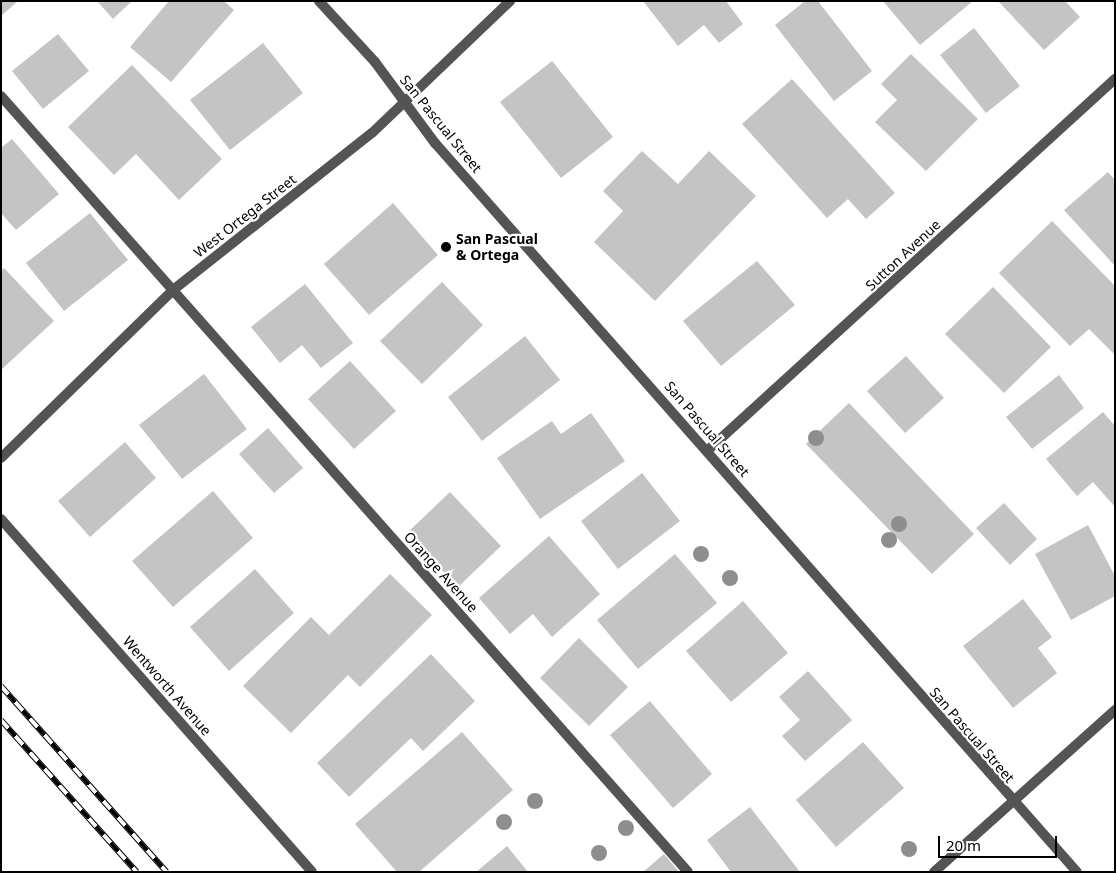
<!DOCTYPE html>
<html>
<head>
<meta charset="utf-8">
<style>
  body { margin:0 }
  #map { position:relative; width:1116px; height:873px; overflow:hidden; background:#fff; font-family:"Noto Sans",sans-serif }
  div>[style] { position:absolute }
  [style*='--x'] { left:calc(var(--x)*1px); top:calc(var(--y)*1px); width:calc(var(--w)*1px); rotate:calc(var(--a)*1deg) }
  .building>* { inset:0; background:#c4c4c4 }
  .service>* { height:10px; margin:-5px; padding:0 5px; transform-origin:5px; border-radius:5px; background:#545454 }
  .minor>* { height:10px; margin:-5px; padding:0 5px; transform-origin:5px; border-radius:5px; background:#545454 }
  .rail>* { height:5.5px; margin-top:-2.75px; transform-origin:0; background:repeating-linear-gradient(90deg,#fff 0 11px,#000 0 22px); box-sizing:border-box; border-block:1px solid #000 }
  .trees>* { width:16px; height:16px; margin:-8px; border-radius:50%; background:#8e8e8e }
  .dots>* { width:14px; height:14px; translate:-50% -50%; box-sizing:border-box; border:2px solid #fff; border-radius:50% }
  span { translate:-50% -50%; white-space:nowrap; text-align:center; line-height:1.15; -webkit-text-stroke:4.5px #fff; paint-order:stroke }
  .street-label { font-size:14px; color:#000 }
  .poi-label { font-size:14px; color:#000; font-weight:700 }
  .left { translate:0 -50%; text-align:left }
  .frame { position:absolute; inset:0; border:2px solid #000; pointer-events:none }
  .scale { position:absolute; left:938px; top:836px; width:119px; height:22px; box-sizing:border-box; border:2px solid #000; border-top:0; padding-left:6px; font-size:15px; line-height:18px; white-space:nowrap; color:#000; -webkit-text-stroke:4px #fff; paint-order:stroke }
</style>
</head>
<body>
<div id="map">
  <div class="building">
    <i style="clip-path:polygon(1px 1px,18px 1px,1px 16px)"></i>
    <i style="clip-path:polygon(97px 1px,132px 1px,113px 19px)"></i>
    <i style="clip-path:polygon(169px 1px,224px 1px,234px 10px,171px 82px,130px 47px)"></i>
    <i style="clip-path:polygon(643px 1px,726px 1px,743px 24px,719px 43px,704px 25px,678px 46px)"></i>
    <i style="clip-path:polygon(805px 1px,818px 1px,872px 71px,834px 101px,775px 25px)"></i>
    <i style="clip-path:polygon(883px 1px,973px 1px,920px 45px)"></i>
    <i style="clip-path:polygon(998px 1px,1065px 1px,1080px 17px,1044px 50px)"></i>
    <i style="clip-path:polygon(974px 28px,1020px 86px,986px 113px,940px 55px)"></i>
    <i style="clip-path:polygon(58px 34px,89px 71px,43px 109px,12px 71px)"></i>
    <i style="clip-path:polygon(263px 43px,303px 93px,230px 150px,190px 100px)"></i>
    <i style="clip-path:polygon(911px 54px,978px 119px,926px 171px,875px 122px,897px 100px,881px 84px)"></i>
    <i style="clip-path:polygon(552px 61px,613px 137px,561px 178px,500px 102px)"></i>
    <i style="clip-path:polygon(132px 65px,222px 159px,179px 200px,136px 154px,114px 175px,68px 127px)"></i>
    <i style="clip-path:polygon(792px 79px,895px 193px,866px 219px,848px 199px,827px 218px,742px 124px)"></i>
    <i style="clip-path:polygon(12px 139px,59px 194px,16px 230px,1px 213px,1px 148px)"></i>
    <i style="clip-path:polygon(642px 151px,678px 184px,709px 151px,756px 196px,655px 301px,594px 242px,623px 211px,603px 191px)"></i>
    <i style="clip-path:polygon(1108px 172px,1115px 180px,1115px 266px,1064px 210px)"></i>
    <i style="clip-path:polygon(393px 203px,438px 255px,369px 315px,324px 264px)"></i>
    <i style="clip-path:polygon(90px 213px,128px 260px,64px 311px,26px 263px)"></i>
    <i style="clip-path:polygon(1052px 221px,1115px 286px,1114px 354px,1089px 329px,1070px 346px,999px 273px)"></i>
    <i style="clip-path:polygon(757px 261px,795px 305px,721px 366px,683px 321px)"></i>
    <i style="clip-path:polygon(4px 268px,54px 321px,1px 370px,1px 271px)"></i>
    <i style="clip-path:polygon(442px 282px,483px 325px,422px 384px,380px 341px)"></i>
    <i style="clip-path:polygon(305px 284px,353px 343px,321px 368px,302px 345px,280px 363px,251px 327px)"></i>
    <i style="clip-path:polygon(993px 287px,1051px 347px,1004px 393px,945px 334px)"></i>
    <i style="clip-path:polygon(525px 336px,560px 380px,482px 441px,448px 397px)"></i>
    <i style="clip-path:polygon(906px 356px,944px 398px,905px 433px,867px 391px)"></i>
    <i style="clip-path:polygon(350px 361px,396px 411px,354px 449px,308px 399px)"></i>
    <i style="clip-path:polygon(204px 374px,247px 429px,182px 479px,139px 425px)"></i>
    <i style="clip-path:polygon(1059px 375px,1084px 408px,1032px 449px,1006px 417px)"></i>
    <i style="clip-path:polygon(849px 403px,974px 534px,932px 574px,806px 444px)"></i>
    <i style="clip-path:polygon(1103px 412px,1115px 426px,1115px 507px,1093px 482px,1077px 496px,1046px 459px)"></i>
    <i style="clip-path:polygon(591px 413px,625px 461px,540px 519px,497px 458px,552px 421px,561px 434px)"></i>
    <i style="clip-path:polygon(268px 428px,303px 468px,274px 493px,239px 454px)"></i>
    <i style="clip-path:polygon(125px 442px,156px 478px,90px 537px,58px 501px)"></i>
    <i style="clip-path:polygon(642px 473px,680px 521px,618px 569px,581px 521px)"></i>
    <i style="clip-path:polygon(213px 491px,253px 538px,173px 607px,132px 561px)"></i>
    <i style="clip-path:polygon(450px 492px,501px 546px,458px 587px,407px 533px)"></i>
    <i style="clip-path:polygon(1004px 503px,1037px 539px,1010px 565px,976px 528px)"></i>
    <i style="clip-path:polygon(1088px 525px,1115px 576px,1115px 596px,1071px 620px,1035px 554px)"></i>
    <i style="clip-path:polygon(549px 536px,600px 594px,552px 637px,533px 614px,510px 634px,479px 598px)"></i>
    <i style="clip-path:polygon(675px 554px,717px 603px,638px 669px,597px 620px)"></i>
    <i style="clip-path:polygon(255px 569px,294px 613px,229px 671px,190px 627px)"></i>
    <i style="clip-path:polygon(390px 574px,432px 615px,360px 687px,348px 675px,291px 733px,243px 686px,311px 617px,329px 635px)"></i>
    <i style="clip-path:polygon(1023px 599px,1052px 637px,1038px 648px,1057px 673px,1013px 708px,963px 646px)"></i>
    <i style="clip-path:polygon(743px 601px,788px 653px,731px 702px,686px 651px)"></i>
    <i style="clip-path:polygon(579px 638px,628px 687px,589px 726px,540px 678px)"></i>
    <i style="clip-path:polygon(431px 654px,475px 701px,423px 751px,411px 738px,349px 797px,317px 763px)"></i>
    <i style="clip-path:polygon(808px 671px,852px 720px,805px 761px,782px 736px,800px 720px,779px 697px)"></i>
    <i style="clip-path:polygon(650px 701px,712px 774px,673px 808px,610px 735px)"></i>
    <i style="clip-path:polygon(462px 732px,513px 790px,419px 872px,397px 872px,355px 824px)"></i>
    <i style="clip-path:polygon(863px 742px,904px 788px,836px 847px,796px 800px)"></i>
    <i style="clip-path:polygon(750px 807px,800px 872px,731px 872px,707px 840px)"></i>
    <i style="clip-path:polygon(507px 846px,528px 872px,476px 872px)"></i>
    <i style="clip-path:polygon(664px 854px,679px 872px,643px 872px)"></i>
  </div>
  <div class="service">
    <i style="--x:1;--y:96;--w:1036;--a:48.48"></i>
  </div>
  <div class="minor">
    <i style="--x:319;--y:1;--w:83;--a:47.4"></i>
    <i style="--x:375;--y:62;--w:101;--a:53.5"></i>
    <i style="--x:435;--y:143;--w:971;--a:48.63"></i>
    <i style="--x:708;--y:450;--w:551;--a:-42.35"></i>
    <i style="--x:1;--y:458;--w:240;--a:-44.3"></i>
    <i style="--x:173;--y:290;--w:253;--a:-38.3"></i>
    <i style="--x:372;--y:133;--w:191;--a:-43.7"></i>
    <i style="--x:1;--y:519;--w:470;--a:48.6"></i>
    <i style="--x:934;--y:872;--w:243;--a:-41.8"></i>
  </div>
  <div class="rail">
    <i style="--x:1;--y:686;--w:249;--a:48.3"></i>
    <i style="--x:1;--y:720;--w:204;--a:48.2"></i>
  </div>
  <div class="trees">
    <i style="left:816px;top:438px"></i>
    <i style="left:899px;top:524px"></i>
    <i style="left:889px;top:540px"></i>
    <i style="left:701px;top:554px"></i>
    <i style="left:730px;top:578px"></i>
    <i style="left:535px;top:801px"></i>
    <i style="left:504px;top:822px"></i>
    <i style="left:626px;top:828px"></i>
    <i style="left:909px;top:849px"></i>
    <i style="left:599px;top:853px"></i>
  </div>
  <div class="dots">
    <i style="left:446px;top:247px;background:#000"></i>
  </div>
  <div class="street-label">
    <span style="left:441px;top:124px;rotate:51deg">San Pascual Street</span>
    <span style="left:245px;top:216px;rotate:-38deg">West Ortega Street</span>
    <span style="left:903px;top:255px;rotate:-43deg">Sutton Avenue</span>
    <span style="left:707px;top:429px;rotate:49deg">San Pascual Street</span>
    <span style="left:441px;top:572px;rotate:48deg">Orange Avenue</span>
    <span style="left:167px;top:686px;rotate:49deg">Wentworth Avenue</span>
    <span style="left:972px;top:735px;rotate:49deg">San Pascual Street</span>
  </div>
  <div class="poi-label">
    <span class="left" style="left:456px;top:247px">San Pascual<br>&amp; Ortega</span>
  </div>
  <div class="frame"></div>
  <div class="scale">20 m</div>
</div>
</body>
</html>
